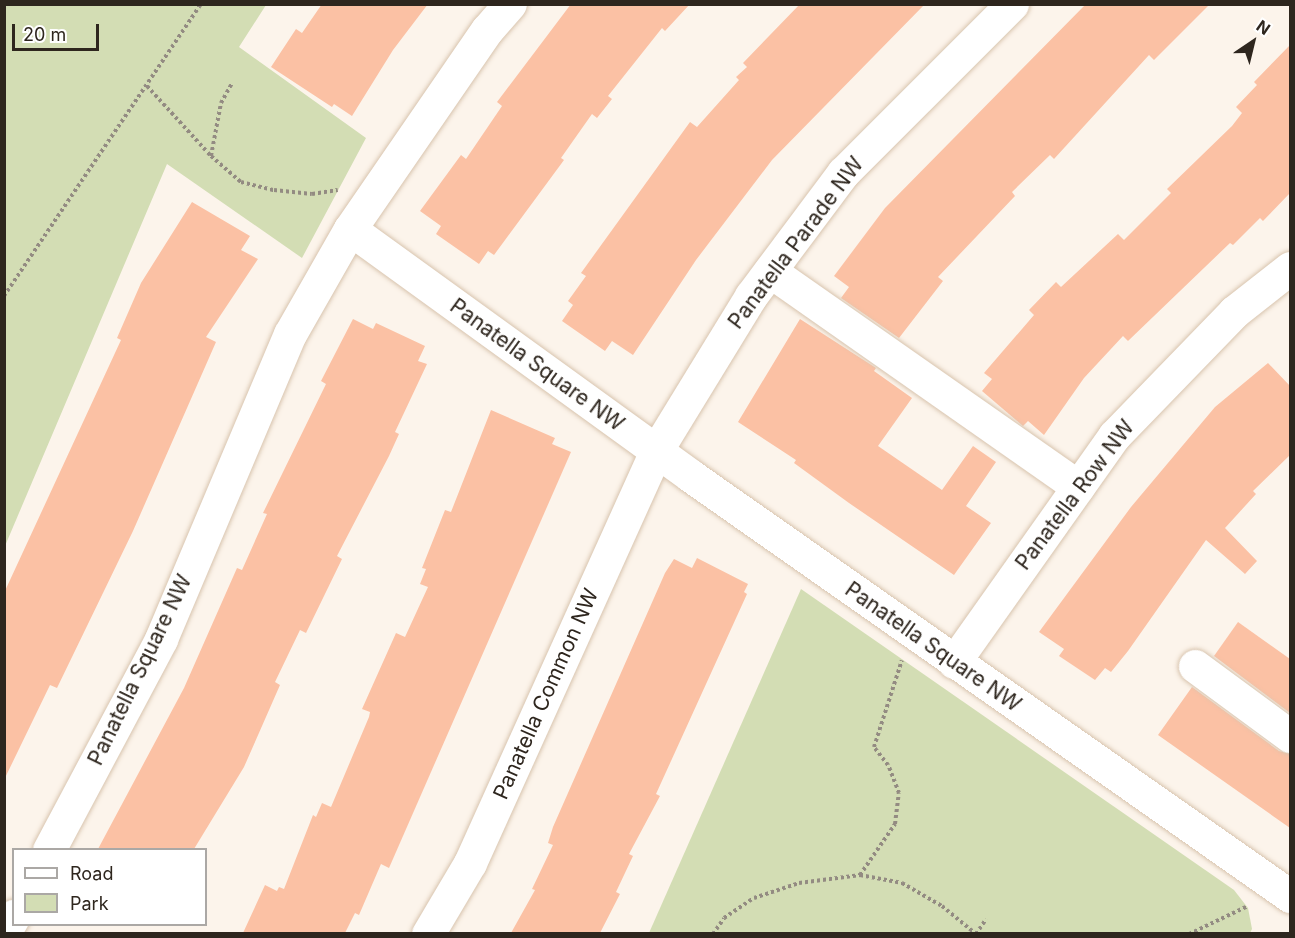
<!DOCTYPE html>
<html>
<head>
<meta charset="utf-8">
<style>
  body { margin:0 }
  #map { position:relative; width:1295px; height:938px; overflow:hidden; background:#fcf4eb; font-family:Inter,sans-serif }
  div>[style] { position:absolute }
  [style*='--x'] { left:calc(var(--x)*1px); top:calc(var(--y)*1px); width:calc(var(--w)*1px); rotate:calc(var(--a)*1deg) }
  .green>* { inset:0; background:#d3ddb4 }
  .building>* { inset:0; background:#fbc1a4 }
  .path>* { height:4px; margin-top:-2px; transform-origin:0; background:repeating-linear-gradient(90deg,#938b82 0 3px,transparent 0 6px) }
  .roads { filter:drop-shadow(0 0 2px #d8c4ae) drop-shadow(0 0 2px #d8c4ae) }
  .minor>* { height:33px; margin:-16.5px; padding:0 16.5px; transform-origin:16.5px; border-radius:16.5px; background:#fff }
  span { translate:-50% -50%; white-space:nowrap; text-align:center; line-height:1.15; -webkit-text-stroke:4.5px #fff; paint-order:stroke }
  .street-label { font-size:21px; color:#2e261e }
  .frame { position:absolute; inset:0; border:6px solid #2e261e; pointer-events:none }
  .legend { position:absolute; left:12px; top:848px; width:195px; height:78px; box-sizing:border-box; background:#fff; border:2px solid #aba8a5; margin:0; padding:8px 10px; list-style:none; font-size:18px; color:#2e261e }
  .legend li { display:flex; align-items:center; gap:12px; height:30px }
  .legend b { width:30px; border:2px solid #aba8a5 }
  .north { position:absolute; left:1223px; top:12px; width:60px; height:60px; -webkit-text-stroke:4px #fff; paint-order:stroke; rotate:35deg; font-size:16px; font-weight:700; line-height:24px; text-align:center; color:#2e261e }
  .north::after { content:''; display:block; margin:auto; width:21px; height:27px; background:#2e261e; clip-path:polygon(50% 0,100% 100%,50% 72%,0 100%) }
  .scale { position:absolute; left:12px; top:24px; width:87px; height:27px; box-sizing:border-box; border:3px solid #2e261e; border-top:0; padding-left:8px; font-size:18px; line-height:21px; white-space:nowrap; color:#2e261e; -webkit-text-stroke:4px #fff; paint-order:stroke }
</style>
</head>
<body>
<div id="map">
  <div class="green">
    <i style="clip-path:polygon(5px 4px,266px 5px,239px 47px,366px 138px,302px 258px,167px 164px,5px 546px)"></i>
    <i style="clip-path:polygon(801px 589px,1234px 890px,1248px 908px,1252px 929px,1250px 933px,649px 933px)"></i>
  </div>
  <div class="building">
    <i style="clip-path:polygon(322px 4px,428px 4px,393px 50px,352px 116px,334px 104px,332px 107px,271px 67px,296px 29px,302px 33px)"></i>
    <i style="clip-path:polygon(571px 4px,690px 4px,665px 31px,662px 28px,608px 96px,612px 99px,597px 118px,592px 114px,561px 158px,564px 160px,494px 255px,488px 251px,479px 264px,436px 234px,441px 226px,420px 211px,461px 155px,466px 159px,502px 106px,497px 102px)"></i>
    <i style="clip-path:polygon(800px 4px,925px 4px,772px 160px,696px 260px,633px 355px,612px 341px,605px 351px,562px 321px,573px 305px,568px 301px,586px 276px,581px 273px,690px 122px,697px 127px,739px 80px,736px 77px,747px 67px,743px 63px)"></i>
    <i style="clip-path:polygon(1086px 4px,1210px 4px,1154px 60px,1149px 55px,1054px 159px,1050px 155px,1012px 192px,1015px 196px,938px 277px,943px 281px,899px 338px,841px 298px,849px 287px,834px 276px,885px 208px)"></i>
    <i style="clip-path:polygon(1290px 45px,1290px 193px,1263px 221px,1260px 218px,1233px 245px,1230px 243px,1128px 341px,1123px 336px,1084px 378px,1044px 435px,1028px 421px,1023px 426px,982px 391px,992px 379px,984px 373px,1034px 315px,1029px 310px,1056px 282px,1061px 287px,1118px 234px,1124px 240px,1171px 193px,1167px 189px,1232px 126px,1242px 113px,1236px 107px,1257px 85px,1254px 82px)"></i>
    <i style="clip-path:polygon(192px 202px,250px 236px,241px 250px,258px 259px,206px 337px,216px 342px,133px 531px,57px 688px,50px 685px,4px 780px,4px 593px,121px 340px,117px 338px,141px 283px)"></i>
    <i style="clip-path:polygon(353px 319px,373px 329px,376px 323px,425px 346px,418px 361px,427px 364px,395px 432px,399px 434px,389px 456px,337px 556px,342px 559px,306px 633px,300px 630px,275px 682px,280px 685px,244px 767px,194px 849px,98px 849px,184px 688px,237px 568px,242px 570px,267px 514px,263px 513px,326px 384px,321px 381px)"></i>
    <i style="clip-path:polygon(800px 319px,876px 368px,874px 371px,912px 398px,878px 446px,942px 490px,973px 446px,996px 462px,966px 506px,991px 523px,954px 575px,849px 503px,794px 463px,796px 460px,738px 422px)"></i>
    <i style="clip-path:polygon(1268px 363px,1290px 386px,1290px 455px,1253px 491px,1256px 494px,1225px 528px,1257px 561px,1245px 574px,1206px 540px,1128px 651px,1111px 672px,1105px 668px,1095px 680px,1059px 656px,1064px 649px,1039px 632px,1131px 507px,1215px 407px)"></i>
    <i style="clip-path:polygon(491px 410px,555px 438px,552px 444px,571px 452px,389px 868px,381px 864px,359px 915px,355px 913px,345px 933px,243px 933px,265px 885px,277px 891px,279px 887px,284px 889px,313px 815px,316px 817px,322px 803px,331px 807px,369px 717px,370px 712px,362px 709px,396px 633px,405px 637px,428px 587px,420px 584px,426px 569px,422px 568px,445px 510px,451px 512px)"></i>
    <i style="clip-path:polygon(697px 558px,748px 584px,744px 592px,747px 594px,656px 794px,660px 796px,629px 854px,633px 856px,616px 892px,620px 894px,600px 933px,511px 933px,535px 890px,532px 889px,553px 845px,548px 843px,553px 827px,665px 573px,674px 559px,692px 568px)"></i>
    <i style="clip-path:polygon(1238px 622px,1290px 659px,1290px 713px,1214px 656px)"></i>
    <i style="clip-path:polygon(1192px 687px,1279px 751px,1290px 754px,1290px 828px,1158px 735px)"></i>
  </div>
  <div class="path">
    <i style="--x:147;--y:86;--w:95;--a:47.6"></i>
    <i style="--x:211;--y:156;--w:40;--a:41"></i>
    <i style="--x:241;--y:182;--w:34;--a:14"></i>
    <i style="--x:274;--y:190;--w:38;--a:6"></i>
    <i style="--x:312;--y:194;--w:26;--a:-9"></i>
    <i style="--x:211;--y:156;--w:54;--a:-79.3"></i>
    <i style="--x:221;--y:103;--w:23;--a:-61"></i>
    <i style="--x:4;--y:296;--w:352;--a:-56"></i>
    <i style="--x:860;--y:875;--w:62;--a:-55.5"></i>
    <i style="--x:895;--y:824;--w:31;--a:-83"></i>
    <i style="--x:899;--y:793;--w:30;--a:-111"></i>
    <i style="--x:888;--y:765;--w:23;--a:-128"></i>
    <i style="--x:874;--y:747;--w:91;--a:-72.2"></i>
    <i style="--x:713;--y:934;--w:19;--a:-55"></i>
    <i style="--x:724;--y:918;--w:36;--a:-34"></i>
    <i style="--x:754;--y:898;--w:47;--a:-18.4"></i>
    <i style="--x:799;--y:883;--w:62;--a:-7.5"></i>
    <i style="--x:860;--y:875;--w:43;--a:10.8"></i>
    <i style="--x:902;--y:883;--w:46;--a:29.9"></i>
    <i style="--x:942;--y:906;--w:44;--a:39.5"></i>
    <i style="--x:976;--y:934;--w:18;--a:-56"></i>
    <i style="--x:1189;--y:934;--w:65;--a:-25.4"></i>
  </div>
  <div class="roads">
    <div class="minor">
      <i style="--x:350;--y:229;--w:242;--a:-55.5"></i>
      <i style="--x:487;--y:30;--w:35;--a:-49"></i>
      <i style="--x:770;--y:271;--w:376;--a:35"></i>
      <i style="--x:954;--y:662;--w:277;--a:-54.7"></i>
      <i style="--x:1114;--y:436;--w:173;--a:-45.9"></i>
      <i style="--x:1234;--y:312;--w:71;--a:-38.2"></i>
      <i style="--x:1195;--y:666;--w:118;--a:36.4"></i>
      <i style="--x:49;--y:850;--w:239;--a:-62"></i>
      <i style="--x:161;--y:639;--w:331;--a:-67.1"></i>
      <i style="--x:290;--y:334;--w:121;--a:-60.3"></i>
      <i style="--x:350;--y:229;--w:421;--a:35.9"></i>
      <i style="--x:691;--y:476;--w:732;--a:35.04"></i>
      <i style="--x:4;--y:933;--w:20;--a:-60"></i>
      <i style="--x:428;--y:934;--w:82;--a:-59.4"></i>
      <i style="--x:470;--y:863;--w:452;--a:-65.7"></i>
      <i style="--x:656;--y:451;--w:182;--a:-58.5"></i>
      <i style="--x:751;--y:296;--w:154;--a:-53.2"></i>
      <i style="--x:843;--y:173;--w:239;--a:-45"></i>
    </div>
  </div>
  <div class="street-label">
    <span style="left:796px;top:243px;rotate:-53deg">Panatella Parade NW</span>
    <span style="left:537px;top:365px;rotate:36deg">Panatella Square NW</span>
    <span style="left:1075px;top:495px;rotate:-53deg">Panatella Row NW</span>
    <span style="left:933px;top:647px;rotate:35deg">Panatella Square NW</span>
    <span style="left:140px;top:670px;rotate:-64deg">Panatella Square NW</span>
    <span style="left:546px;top:694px;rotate:-66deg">Panatella Common NW</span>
  </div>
  <div class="frame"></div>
  <ul class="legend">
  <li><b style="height:8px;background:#fff"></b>Road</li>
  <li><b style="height:16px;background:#d3ddb4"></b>Park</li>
  </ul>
  <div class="north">N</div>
  <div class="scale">20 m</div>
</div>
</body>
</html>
